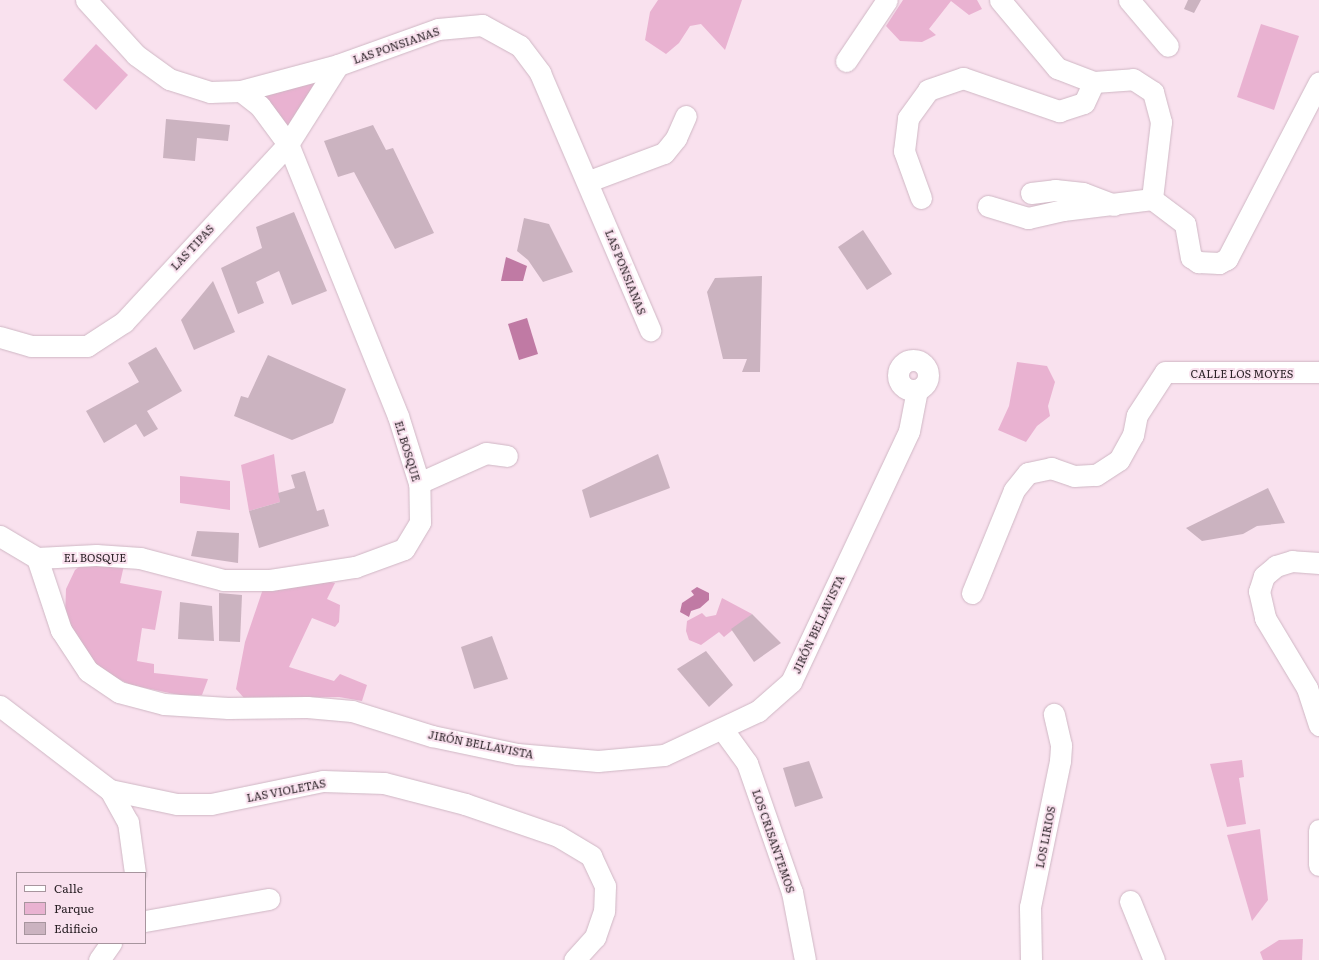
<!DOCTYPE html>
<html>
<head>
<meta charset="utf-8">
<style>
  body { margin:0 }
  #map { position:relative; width:1319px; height:960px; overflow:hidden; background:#f9e1ee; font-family:Literata,serif }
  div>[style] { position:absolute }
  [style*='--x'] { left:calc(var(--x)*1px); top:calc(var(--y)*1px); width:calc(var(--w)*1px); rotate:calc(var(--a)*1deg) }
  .green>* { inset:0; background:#e9b2d1 }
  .water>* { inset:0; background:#c07aa4 }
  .building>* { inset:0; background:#cbb3c0 }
  .roads { filter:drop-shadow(0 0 1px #cfb7c4) drop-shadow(0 0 1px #cfb7c4) }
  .minor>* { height:21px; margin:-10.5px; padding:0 10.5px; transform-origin:10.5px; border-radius:10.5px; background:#fff }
  .minor>.ring { margin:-10.5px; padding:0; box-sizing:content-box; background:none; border:21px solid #fff; border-radius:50% }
  span { translate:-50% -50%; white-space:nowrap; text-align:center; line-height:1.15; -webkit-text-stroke:4px #f9e1ee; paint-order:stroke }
  .street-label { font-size:11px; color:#2b2227 }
  .legend { position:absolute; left:16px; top:872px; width:130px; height:72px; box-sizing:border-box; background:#f9e1ee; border:1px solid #a7959e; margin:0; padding:5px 7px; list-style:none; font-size:12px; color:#2b2227 }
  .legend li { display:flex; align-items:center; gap:8px; height:20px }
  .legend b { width:20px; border:1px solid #a7959e }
</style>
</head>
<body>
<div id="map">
  <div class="green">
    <i style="clip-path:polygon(658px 0,742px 0,725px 50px,701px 24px,690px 26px,679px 43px,666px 54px,645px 40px,650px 12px)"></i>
    <i style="clip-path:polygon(903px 0,977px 0,982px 9px,969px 15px,951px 1px,929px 29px,936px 35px,922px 42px,900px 41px,886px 26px)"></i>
    <i style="clip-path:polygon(1261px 24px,1299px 36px,1274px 110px,1237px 97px)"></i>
    <i style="clip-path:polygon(96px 44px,128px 75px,96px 110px,63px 80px)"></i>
    <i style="clip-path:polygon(338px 65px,288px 144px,241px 91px)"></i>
    <i style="clip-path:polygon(1017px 362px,1047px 366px,1055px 382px,1048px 406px,1050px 416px,1037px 426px,1026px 442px,998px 430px,1009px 406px)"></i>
    <i style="clip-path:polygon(274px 454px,280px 502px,249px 511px,241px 465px)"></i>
    <i style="clip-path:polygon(180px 476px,230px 481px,230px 510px,180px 503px)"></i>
    <i style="clip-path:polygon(88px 560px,125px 561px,120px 583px,162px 591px,155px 630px,142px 628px,137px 661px,154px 664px,154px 673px,208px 679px,202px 695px,184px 696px,131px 685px,112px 676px,92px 661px,65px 616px,66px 589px,75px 570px)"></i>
    <i style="clip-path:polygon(319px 579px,335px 583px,327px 599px,340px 605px,339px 622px,335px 627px,312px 618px,289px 667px,334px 681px,340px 674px,367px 685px,362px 701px,339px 697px,244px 698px,236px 689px,245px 642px,264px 586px)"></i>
    <i style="clip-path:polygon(722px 598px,752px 614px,724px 637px,719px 632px,701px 645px,689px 640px,686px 631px,687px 621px,702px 613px,706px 617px,716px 615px)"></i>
    <i style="clip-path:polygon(1242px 760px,1244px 777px,1239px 778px,1246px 824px,1227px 827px,1210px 764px)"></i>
    <i style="clip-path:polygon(1260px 829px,1268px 900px,1252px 921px,1227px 835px)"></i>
    <i style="clip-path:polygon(1303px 939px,1302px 960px,1263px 960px,1260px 952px,1279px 940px)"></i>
  </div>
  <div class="water">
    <i style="clip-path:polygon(506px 257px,527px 266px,523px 281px,501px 281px)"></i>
    <i style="clip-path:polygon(527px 318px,538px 354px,519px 360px,508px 324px)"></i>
    <i style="clip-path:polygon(697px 587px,709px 593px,709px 600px,700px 608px,691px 611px,689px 617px,680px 612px,682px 603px,694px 595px,691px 591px)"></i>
  </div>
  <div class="building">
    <i style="clip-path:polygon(1188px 0,1201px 0,1194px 13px,1184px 9px)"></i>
    <i style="clip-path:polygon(166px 119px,230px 125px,228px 141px,197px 138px,195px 161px,163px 158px)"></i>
    <i style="clip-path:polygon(373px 125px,386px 150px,393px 148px,434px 233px,395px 249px,354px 172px,338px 177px,324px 141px)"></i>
    <i style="clip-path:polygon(294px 212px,327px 291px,292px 305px,279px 271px,256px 282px,264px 303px,238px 314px,221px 268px,262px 248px,256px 227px)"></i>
    <i style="clip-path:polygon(524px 218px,549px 224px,573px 272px,543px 282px,528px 260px,517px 251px)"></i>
    <i style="clip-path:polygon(863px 230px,892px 274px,867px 290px,838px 247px)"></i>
    <i style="clip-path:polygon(762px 276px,760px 372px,742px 372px,747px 359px,723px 359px,707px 292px,715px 278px)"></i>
    <i style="clip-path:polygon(213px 281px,235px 332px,194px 350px,181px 320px)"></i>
    <i style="clip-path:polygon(156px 347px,182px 391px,147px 411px,158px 429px,144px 437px,136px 424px,104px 443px,86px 411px,139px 382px,128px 363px)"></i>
    <i style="clip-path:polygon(268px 355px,346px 389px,333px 423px,292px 440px,234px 416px,241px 396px,248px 398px)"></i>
    <i style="clip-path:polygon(658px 454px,670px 488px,590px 518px,582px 490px)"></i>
    <i style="clip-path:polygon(305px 471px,317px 511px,324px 509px,329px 526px,259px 548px,249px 511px,280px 502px,278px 493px,295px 488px,291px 475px)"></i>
    <i style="clip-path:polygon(1268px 488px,1285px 523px,1257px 526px,1243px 534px,1202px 541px,1186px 528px)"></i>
    <i style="clip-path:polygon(197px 531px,239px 533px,238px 563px,191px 556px)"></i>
    <i style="clip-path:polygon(219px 593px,242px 595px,240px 642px,219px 641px)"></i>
    <i style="clip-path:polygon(180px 602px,212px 606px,214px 641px,178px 639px)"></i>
    <i style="clip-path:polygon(752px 614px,781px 643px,754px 662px,731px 629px)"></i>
    <i style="clip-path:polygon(492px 636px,508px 679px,474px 689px,461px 647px)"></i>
    <i style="clip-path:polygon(706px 651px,733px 685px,709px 707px,677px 669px)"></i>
    <i style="clip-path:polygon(809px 761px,823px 798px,795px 807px,783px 768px)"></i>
  </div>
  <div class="roads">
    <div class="minor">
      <i style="--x:86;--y:0;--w:74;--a:47.7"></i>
      <i style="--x:136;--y:55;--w:41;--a:36"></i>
      <i style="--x:169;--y:79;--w:43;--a:17.6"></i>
      <i style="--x:210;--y:92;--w:31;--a:-2"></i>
      <i style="--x:241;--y:91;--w:100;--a:-15"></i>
      <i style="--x:338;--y:65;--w:106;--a:-19.8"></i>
      <i style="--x:438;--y:29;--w:44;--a:-5.2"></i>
      <i style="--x:482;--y:25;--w:43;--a:28.9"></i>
      <i style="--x:520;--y:46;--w:34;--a:53"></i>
      <i style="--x:540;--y:73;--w:280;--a:66.8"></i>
      <i style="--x:1000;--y:0;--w:89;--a:50"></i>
      <i style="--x:1057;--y:68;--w:40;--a:21"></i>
      <i style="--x:1094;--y:82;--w:39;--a:-4"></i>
      <i style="--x:1133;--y:79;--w:24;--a:33"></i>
      <i style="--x:1153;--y:92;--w:31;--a:75"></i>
      <i style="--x:1161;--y:122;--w:78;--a:96.7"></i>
      <i style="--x:1129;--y:0;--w:60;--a:49.7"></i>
      <i style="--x:846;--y:61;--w:73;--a:-56.1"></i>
      <i style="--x:589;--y:181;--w:80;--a:-20.5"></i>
      <i style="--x:664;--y:153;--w:19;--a:-51"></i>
      <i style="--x:676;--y:138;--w:24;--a:-66"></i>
      <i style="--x:1031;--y:193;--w:24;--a:-7"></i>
      <i style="--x:1055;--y:190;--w:28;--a:6"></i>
      <i style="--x:1083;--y:193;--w:33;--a:21"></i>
      <i style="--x:921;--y:198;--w:50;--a:-109.9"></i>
      <i style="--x:904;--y:151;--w:33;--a:-83"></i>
      <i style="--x:908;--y:118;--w:34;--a:-54"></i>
      <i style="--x:928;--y:90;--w:37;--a:-19"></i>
      <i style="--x:963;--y:78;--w:102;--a:19"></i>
      <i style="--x:1059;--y:111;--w:26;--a:-18"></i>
      <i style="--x:1084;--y:103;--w:23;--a:-65"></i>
      <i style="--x:988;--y:206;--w:42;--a:16.7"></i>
      <i style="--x:1028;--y:218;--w:36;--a:-13"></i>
      <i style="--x:1063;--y:210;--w:90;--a:-7"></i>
      <i style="--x:1152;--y:199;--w:41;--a:37.1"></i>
      <i style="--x:1185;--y:224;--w:34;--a:80"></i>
      <i style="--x:1191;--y:257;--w:9;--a:36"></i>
      <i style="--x:1198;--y:262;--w:21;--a:3"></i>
      <i style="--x:1219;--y:263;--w:9;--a:-27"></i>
      <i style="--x:1227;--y:259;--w:199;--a:-62.5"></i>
      <i style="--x:0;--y:337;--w:32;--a:16"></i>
      <i style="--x:31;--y:346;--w:56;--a:0"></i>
      <i style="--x:87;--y:346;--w:44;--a:-33"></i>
      <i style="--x:124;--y:322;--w:242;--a:-47.3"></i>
      <i style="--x:288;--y:144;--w:93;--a:-57.7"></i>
      <i class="ring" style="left:898px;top:360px;width:9px;height:9px"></i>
      <i style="--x:419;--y:483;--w:73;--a:-24.1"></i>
      <i style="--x:486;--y:453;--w:21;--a:8"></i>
      <i style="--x:0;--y:536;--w:43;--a:30.7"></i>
      <i style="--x:37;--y:558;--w:59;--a:-2.9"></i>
      <i style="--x:96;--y:555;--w:44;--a:3.9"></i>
      <i style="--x:140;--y:558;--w:86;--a:14.8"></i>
      <i style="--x:223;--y:580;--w:47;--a:0"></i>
      <i style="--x:270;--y:580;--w:86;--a:-8.7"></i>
      <i style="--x:355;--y:567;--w:52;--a:-20.2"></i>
      <i style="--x:404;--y:549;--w:31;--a:-59"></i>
      <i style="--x:420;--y:522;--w:39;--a:-91"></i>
      <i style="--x:419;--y:483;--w:70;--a:-107.4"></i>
      <i style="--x:398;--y:416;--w:293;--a:-112"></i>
      <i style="--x:288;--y:144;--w:47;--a:-126.4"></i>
      <i style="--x:260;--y:106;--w:24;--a:-142"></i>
      <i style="--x:37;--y:558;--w:76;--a:71.6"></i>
      <i style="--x:61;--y:630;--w:49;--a:56.6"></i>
      <i style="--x:88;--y:671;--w:37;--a:34"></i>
      <i style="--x:119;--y:692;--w:47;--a:14.9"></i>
      <i style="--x:164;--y:704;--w:64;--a:3.6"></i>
      <i style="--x:228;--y:708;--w:79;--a:-0.7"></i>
      <i style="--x:307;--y:707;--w:45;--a:5.1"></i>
      <i style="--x:352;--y:711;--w:84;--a:17.4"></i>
      <i style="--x:432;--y:736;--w:87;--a:12"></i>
      <i style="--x:517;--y:754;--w:81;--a:4.9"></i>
      <i style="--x:598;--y:761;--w:66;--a:-5.2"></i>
      <i style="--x:664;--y:755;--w:104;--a:-25.1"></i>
      <i style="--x:758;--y:711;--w:44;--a:-41.3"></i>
      <i style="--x:791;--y:682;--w:277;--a:-64.8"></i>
      <i style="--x:909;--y:431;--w:42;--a:-79"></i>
      <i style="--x:1319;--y:563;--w:27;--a:-176"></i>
      <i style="--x:1292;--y:561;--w:17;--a:163"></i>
      <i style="--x:1276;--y:566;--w:16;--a:140"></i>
      <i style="--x:1264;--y:576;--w:16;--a:108"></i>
      <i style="--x:1259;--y:591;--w:28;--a:77"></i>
      <i style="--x:1265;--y:618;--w:82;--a:59"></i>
      <i style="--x:1307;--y:688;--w:39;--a:72"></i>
      <i style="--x:972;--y:593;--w:111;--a:-67.8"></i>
      <i style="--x:1014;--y:490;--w:22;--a:-51"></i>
      <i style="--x:1028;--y:473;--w:24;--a:-12"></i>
      <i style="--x:1051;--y:468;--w:24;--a:19"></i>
      <i style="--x:1074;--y:476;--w:22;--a:-3"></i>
      <i style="--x:1096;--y:475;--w:27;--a:-33"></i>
      <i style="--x:1119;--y:460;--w:29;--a:-61"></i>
      <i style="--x:1133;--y:435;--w:20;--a:-79"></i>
      <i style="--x:1137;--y:415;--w:51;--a:-56.9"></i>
      <i style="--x:1165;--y:372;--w:154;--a:0"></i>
      <i style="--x:0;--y:706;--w:138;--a:37.4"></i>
      <i style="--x:110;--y:790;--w:68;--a:11.8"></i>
      <i style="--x:177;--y:804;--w:34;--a:0"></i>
      <i style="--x:211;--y:804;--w:114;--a:-11.6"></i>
      <i style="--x:323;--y:781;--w:61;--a:1.9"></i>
      <i style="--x:384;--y:783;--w:84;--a:14.5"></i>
      <i style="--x:465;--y:804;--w:98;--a:19"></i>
      <i style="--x:558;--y:836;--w:39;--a:31"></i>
      <i style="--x:591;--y:856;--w:33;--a:65"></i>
      <i style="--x:605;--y:886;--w:25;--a:92"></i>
      <i style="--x:604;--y:911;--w:28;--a:109"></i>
      <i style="--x:595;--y:937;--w:31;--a:132"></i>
      <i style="--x:723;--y:730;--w:41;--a:54"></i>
      <i style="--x:747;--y:763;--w:137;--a:70.8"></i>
      <i style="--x:792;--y:892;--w:69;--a:79.2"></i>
      <i style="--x:110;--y:790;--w:37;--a:61"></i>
      <i style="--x:128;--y:822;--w:51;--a:82.2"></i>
      <i style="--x:1319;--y:830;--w:35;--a:90"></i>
      <i style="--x:1130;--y:901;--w:64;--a:67.9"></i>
      <i style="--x:145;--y:921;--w:126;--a:-10.1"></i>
      <i style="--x:99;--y:960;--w:21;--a:-55"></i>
      <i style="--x:1031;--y:960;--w:53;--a:-91.1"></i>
      <i style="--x:1030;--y:907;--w:149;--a:-78.4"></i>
      <i style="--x:1060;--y:761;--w:16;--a:-86"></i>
      <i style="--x:1061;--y:745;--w:32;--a:-103"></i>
    </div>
  </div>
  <div class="street-label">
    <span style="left:396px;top:45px;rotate:-19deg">LAS PONSIANAS</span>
    <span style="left:192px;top:247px;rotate:-47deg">LAS TIPAS</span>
    <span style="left:626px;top:272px;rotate:68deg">LAS PONSIANAS</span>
    <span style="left:1242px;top:373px">CALLE LOS MOYES</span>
    <span style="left:408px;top:451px;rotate:73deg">EL BOSQUE</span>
    <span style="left:95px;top:557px">EL BOSQUE</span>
    <span style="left:818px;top:624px;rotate:-65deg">JIRÓN BELLAVISTA</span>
    <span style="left:481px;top:744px;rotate:11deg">JIRÓN BELLAVISTA</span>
    <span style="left:286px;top:790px;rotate:-11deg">LAS VIOLETAS</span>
    <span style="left:1045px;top:837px;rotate:-79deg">LOS LIRIOS</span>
    <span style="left:774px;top:841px;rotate:71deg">LOS CRISANTEMOS</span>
  </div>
  <ul class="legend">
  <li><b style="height:5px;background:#fff"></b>Calle</li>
  <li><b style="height:11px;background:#e9b2d1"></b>Parque</li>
  <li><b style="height:11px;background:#cbb3c0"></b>Edificio</li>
  </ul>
</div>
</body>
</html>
